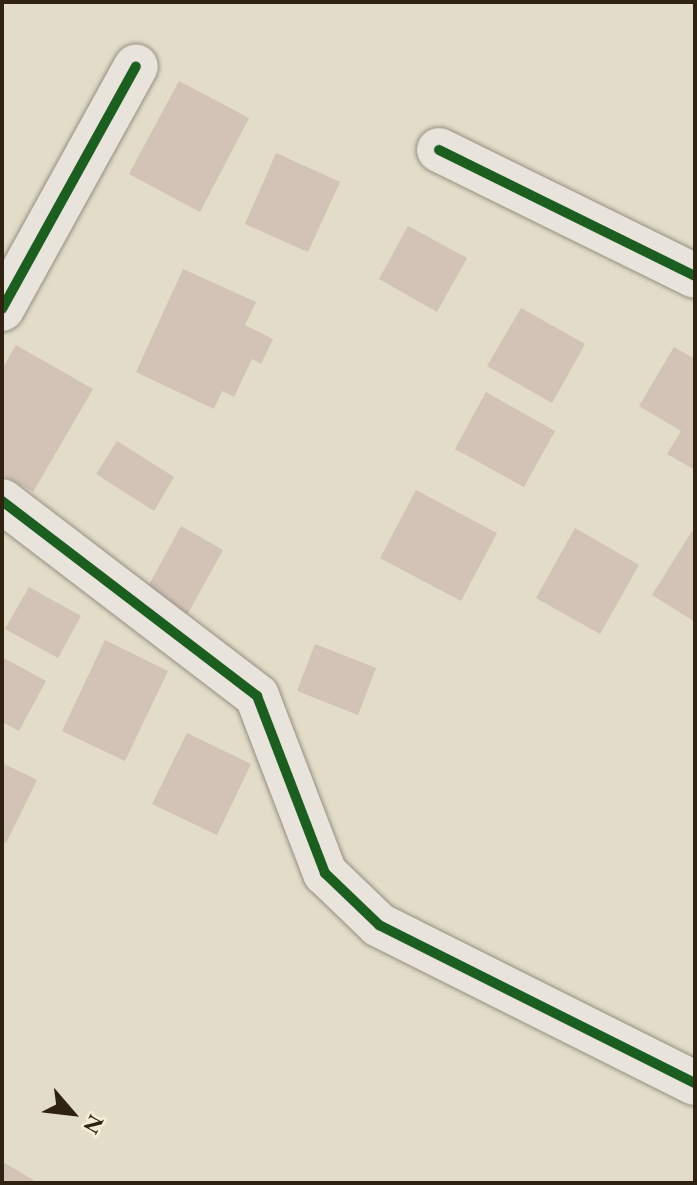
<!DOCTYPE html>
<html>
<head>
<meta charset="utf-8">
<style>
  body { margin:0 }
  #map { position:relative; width:697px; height:1185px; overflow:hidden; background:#e2dcc8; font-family:"EB Garamond",serif }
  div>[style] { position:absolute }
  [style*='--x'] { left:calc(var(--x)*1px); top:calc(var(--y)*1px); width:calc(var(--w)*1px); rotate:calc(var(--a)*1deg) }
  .building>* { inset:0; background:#d3c2b6 }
  .roads { filter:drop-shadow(0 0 2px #948e81) drop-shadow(0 0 2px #948e81) }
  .minor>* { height:44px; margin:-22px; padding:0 22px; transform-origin:22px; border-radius:22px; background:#e8e4db }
  .cycleway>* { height:10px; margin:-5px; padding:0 5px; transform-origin:5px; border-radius:5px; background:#1b5e20 }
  span { translate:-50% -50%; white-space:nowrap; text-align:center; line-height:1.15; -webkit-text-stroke:6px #f3ecd4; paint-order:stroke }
  .frame { position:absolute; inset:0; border:4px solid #302211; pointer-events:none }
  .north { position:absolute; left:32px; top:1073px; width:80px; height:80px; -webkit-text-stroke:6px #f3ecd4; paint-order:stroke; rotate:118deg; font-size:22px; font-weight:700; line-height:32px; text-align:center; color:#302211 }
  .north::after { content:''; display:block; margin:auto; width:28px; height:36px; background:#302211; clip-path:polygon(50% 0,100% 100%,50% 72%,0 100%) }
</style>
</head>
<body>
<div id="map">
  <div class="building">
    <i style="clip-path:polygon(179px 81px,249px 118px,200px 212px,129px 174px)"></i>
    <i style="clip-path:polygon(276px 153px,340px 182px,308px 252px,245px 224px)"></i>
    <i style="clip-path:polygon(408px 226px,467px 258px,437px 312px,379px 279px)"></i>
    <i style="clip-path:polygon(183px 269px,256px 302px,245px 325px,273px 339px,261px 364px,252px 359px,234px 397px,222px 391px,214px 409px,136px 372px)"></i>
    <i style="clip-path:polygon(521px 308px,585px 344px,552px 403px,487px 366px)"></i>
    <i style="clip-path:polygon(16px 345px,93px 389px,33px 492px,2px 474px,2px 369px)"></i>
    <i style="clip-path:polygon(674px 347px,695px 359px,695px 470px,667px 454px,681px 431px,639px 406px)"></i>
    <i style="clip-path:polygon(486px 392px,555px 431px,524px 487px,455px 449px)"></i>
    <i style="clip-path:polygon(117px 441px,174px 477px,154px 511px,96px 474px)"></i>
    <i style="clip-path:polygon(416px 490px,497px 533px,461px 601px,380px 558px)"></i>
    <i style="clip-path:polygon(181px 526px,223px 550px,187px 615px,145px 592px)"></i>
    <i style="clip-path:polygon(575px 528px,639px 565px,600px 634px,536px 598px)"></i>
    <i style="clip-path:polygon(692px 531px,695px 533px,695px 622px,652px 595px)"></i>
    <i style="clip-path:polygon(29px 587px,81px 616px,58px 658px,5px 629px)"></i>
    <i style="clip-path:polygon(105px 640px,168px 671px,125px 761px,62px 731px)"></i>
    <i style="clip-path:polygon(315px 644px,376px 668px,358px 715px,297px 691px)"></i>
    <i style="clip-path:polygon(2px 657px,46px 681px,19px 731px,2px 722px)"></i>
    <i style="clip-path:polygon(187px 733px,251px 764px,217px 835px,152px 804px)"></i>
    <i style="clip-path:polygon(2px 763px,37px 780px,6px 843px,2px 841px)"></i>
    <i style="clip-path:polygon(3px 1162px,38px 1183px,2px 1183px)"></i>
  </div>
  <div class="roads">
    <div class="minor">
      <i style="--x:439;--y:150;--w:285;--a:26.2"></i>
      <i style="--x:2;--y:309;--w:277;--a:-61.1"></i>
      <i style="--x:2;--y:501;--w:321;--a:37.4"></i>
      <i style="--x:257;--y:696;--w:190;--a:69"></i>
      <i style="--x:325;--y:873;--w:75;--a:43.9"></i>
      <i style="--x:379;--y:925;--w:353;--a:26.6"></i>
    </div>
  </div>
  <div class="cycleway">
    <i style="--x:439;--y:150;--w:285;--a:26.2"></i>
    <i style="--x:2;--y:309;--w:277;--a:-61.1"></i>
    <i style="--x:2;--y:501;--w:321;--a:37.4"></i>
    <i style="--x:257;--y:696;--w:190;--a:69"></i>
    <i style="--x:325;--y:873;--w:75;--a:43.9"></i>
    <i style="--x:379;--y:925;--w:353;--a:26.6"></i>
  </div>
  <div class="frame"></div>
  <div class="north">N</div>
</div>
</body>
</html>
